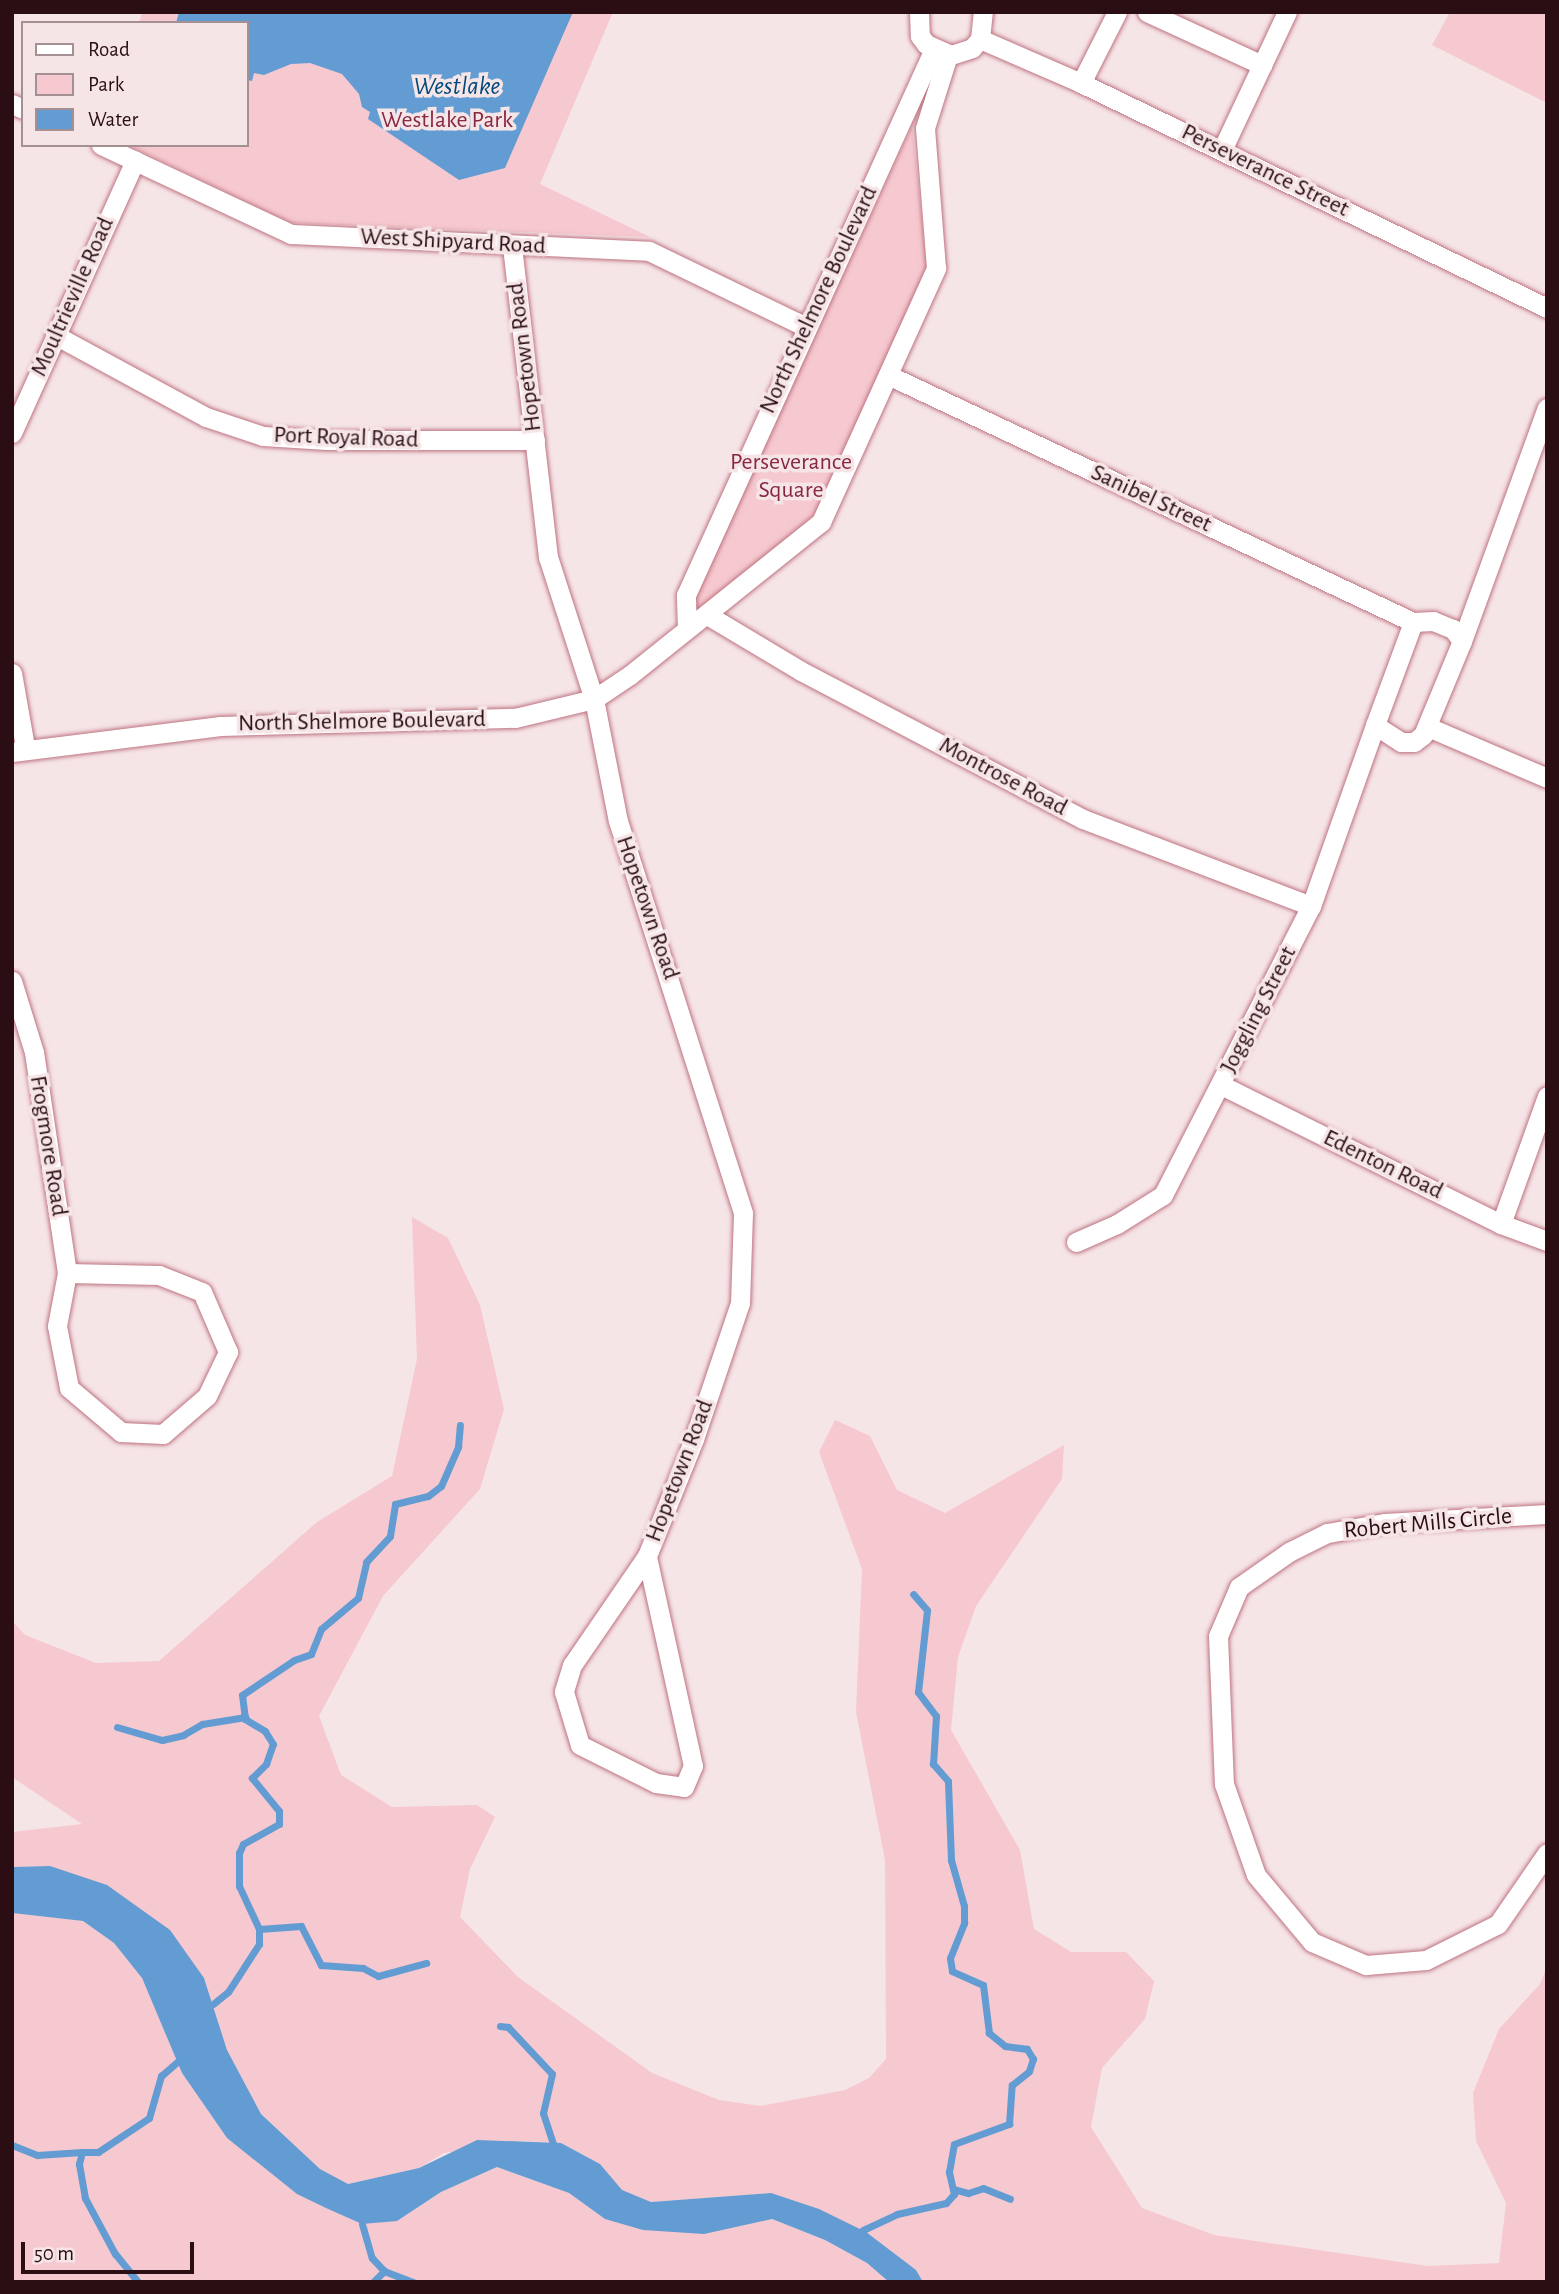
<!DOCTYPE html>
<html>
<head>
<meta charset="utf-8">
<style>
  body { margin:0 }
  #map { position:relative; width:1559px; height:2294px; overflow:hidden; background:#f6e5e7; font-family:"Alegreya Sans",sans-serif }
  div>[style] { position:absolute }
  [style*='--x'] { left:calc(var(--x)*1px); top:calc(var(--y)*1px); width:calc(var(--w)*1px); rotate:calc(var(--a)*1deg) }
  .green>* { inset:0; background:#f6c8cf }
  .water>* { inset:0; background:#629cd3 }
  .stream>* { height:7px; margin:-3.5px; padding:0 3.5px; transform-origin:3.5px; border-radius:3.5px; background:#629cd3 }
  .roads { filter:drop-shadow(0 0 2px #be7381) drop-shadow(0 0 2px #be7381) }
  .street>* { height:19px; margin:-9.5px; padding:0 9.5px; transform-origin:9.5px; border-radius:9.5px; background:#fff }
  span { translate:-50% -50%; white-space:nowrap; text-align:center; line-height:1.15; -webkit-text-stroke:7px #f6e5e7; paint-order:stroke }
  .park-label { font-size:24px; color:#892843 }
  .street-label { font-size:24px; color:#2a0e14 }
  .water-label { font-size:26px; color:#01497b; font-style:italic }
  .frame { position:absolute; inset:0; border:14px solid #2a0e14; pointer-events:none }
  .legend { position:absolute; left:21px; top:21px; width:228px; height:126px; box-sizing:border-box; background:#f6e5e7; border:2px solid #a48f93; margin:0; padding:9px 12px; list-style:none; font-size:21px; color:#2a0e14 }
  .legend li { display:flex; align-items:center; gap:14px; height:35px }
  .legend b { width:35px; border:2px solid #a48f93 }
  .scale { position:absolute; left:21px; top:2242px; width:173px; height:32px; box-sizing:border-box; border:4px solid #2a0e14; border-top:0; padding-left:9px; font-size:21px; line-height:24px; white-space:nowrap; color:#2a0e14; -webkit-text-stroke:5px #f6e5e7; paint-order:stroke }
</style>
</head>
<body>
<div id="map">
  <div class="green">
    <i style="clip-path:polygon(142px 12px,613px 12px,540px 184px,650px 237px,291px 223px,128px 145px,247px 145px,247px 23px,139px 23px)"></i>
    <i style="clip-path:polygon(1450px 12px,1547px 12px,1547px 103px,1432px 45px)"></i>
    <i style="clip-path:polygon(912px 126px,927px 268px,814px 517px,696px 613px,696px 593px)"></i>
    <i style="clip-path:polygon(412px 1217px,448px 1238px,480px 1305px,504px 1409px,480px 1489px,383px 1596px,319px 1716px,341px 1775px,392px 1807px,477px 1805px,495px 1817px,470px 1869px,460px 1917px,518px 1977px,652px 2073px,719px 2100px,761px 2106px,845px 2090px,869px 2078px,886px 2059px,885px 1860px,856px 1712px,862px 1569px,819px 1452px,835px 1420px,870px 1436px,897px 1490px,945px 1513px,1064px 1445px,1062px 1479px,976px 1606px,958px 1657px,951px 1730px,1020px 1850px,1034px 1929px,1071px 1952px,1126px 1952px,1154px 1981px,1145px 2019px,1102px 2068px,1091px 2127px,1142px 2208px,1214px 2235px,1428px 2266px,1499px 2263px,1506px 2203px,1476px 2141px,1473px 2093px,1499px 2029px,1540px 1984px,1547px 1967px,1547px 2282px,923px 2282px,916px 2270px,771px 2193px,651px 2202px,621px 2190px,600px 2164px,561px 2143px,523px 2141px,444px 2153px,419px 2168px,348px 2184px,320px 2169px,261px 2114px,227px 2050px,204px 1978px,50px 1866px,12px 1867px,12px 1832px,82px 1824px,12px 1777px,12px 1621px,25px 1635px,96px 1663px,159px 1661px,317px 1522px,392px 1476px,417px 1359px)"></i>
    <i style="clip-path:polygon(12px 1913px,83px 1921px,114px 1943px,142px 1978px,182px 2073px,227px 2138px,397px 2221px,441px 2192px,497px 2167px,569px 2193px,605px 2219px,772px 2219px,825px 2240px,867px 2263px,889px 2282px,12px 2282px)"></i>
  </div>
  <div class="water">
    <i style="clip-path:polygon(179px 12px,573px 12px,505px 168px,459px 180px,368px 119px,370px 112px,362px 107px,359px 94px,342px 74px,310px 63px,291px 64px,264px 75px,254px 73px,252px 81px,247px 80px,247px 23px,176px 23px)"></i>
    <i style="clip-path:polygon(50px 1866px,107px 1885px,170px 1930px,204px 1978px,227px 2050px,261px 2114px,320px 2169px,348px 2184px,419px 2168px,477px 2140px,561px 2143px,600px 2164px,622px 2190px,651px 2202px,771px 2193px,819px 2209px,866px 2232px,916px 2270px,923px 2282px,889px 2282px,867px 2263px,825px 2240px,772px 2219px,704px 2234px,643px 2230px,605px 2219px,569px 2193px,497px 2167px,441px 2192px,397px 2221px,362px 2224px,326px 2208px,297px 2194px,227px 2138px,182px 2073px,142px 1978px,114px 1943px,83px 1921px,12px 1913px,12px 1867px)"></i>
  </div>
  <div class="stream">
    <i style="--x:117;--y:1727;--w:47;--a:16.1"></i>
    <i style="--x:162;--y:1740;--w:22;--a:-13"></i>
    <i style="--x:183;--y:1735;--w:22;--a:-30"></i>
    <i style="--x:202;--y:1724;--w:44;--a:-9.2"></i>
    <i style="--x:259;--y:1929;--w:42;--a:-4.1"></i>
    <i style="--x:301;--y:1926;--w:44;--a:62.9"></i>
    <i style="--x:321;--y:1965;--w:42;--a:4.1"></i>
    <i style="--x:363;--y:1968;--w:17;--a:28"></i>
    <i style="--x:378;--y:1976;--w:50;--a:-15.2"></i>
    <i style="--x:213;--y:2004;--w:19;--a:-39"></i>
    <i style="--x:228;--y:1992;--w:57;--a:-57.1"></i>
    <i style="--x:259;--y:1944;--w:15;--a:-90"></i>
    <i style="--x:259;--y:1929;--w:47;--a:-114.9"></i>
    <i style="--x:239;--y:1886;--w:33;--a:-90"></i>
    <i style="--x:239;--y:1853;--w:10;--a:-66"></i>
    <i style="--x:243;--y:1844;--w:41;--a:-29.1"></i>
    <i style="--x:279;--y:1824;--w:13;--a:-90"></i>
    <i style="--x:279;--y:1811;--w:43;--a:-129.3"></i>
    <i style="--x:252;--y:1778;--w:20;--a:-45"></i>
    <i style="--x:266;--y:1764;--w:21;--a:-71"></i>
    <i style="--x:273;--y:1744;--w:15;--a:-122"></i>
    <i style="--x:265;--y:1731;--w:23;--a:-149"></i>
    <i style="--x:245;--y:1719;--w:24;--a:-97"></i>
    <i style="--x:242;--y:1695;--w:63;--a:-33.9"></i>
    <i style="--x:294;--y:1660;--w:18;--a:-19"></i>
    <i style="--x:311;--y:1654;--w:27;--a:-68"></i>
    <i style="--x:321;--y:1629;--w:48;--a:-40"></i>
    <i style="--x:358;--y:1598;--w:37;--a:-77"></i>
    <i style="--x:366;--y:1562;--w:35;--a:-47"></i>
    <i style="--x:390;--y:1536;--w:32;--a:-81"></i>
    <i style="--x:395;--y:1504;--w:34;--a:-14"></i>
    <i style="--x:428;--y:1496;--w:16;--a:-38"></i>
    <i style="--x:441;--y:1486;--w:43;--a:-66.4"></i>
    <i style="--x:458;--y:1447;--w:22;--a:-85"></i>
    <i style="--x:500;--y:2026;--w:8;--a:7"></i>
    <i style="--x:508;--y:2027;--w:64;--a:46.9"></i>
    <i style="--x:552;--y:2074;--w:40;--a:103"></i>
    <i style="--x:543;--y:2113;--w:32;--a:72"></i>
    <i style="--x:12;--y:2145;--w:27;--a:22"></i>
    <i style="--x:37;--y:2155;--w:45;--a:-3.8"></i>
    <i style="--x:953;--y:2189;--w:16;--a:15"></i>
    <i style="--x:968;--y:2193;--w:16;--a:-18"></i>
    <i style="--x:983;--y:2188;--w:29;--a:22"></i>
    <i style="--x:362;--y:2224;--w:35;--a:74"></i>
    <i style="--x:372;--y:2258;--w:18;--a:47"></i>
    <i style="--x:384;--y:2271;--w:31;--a:21"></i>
    <i style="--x:863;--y:2230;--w:38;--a:-25"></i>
    <i style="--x:897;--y:2214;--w:50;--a:-12.7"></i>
    <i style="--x:946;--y:2203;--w:12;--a:-48"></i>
    <i style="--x:954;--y:2194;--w:23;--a:-103"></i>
    <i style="--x:949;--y:2172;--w:28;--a:-80"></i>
    <i style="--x:954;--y:2144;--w:59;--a:-20"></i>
    <i style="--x:1009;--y:2124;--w:39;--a:-86"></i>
    <i style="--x:1012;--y:2085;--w:22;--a:-39"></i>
    <i style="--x:1029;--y:2071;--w:13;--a:-72"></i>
    <i style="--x:1033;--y:2059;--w:12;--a:-121"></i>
    <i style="--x:1027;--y:2049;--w:22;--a:-172"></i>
    <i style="--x:1005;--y:2046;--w:21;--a:-141"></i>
    <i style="--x:989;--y:2033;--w:48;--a:-97.1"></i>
    <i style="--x:983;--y:1985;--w:34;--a:-156"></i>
    <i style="--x:952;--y:1971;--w:13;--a:-99"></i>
    <i style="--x:950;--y:1958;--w:38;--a:-68"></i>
    <i style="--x:964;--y:1923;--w:17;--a:-90"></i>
    <i style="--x:964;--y:1906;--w:48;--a:-105.8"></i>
    <i style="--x:951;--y:1860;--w:79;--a:-92.2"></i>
    <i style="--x:948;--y:1781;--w:23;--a:-131"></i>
    <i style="--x:933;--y:1764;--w:48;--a:-86.4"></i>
    <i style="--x:936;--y:1716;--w:30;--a:-127"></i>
    <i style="--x:918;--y:1692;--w:82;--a:-83.7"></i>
    <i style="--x:927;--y:1610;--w:21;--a:-131"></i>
    <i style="--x:138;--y:2282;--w:36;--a:-129"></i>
    <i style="--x:115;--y:2254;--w:64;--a:-118.2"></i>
    <i style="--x:85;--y:2198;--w:35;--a:-100"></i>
    <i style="--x:79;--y:2164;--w:12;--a:-76"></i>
    <i style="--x:82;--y:2152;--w:16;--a:0"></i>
    <i style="--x:98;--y:2152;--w:61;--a:-33.7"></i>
    <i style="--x:149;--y:2118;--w:44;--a:-74.1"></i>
    <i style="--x:161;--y:2076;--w:23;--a:-41"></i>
    <i style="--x:373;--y:2282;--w:16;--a:-45"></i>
  </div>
  <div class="roads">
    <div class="street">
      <i style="--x:919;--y:12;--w:24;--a:88"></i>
      <i style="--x:920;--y:36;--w:10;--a:53"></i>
      <i style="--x:926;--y:44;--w:27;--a:24"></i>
      <i style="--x:951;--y:55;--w:22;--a:-18"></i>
      <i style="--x:972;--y:48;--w:12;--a:-48"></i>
      <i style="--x:980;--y:39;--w:27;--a:-84"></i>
      <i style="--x:1147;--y:12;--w:127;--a:24.7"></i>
      <i style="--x:980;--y:39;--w:110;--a:23.5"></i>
      <i style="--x:1081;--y:83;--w:517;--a:25.77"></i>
      <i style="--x:1081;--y:83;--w:80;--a:-63.1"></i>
      <i style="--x:12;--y:104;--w:12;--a:24"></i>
      <i style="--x:101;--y:145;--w:210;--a:25.1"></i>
      <i style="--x:291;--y:234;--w:358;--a:2.7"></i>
      <i style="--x:649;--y:251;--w:174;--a:25.8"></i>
      <i style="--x:1222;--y:150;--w:153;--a:-64.8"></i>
      <i style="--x:512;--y:246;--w:313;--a:83.4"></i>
      <i style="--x:548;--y:557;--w:149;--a:72.1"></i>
      <i style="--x:594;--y:699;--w:124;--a:78.9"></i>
      <i style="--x:618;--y:821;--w:411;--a:72.3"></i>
      <i style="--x:743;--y:1213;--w:90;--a:91.9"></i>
      <i style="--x:740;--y:1303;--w:144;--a:108.7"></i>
      <i style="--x:694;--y:1439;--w:126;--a:111.9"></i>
      <i style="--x:647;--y:1556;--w:132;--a:124.5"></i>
      <i style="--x:572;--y:1665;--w:28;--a:107"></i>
      <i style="--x:564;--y:1692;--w:55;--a:73.2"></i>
      <i style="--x:580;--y:1745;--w:85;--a:26.6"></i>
      <i style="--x:656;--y:1783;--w:28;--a:8"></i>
      <i style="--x:684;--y:1787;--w:23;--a:-67"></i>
      <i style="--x:693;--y:1766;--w:215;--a:-102.4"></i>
      <i style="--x:55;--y:335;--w:172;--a:28.5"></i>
      <i style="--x:206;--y:417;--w:60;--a:18.4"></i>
      <i style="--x:263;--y:436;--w:64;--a:3.6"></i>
      <i style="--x:327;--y:440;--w:208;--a:0"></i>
      <i style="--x:888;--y:375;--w:580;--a:25.2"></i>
      <i style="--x:12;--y:433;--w:299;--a:-65.7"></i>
      <i style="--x:709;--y:616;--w:107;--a:30.9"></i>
      <i style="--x:801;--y:671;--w:318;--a:27.7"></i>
      <i style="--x:1083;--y:819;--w:244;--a:20.9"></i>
      <i style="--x:1433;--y:621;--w:22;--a:22"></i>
      <i style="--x:1453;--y:629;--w:15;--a:53"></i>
      <i style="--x:1462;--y:641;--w:102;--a:112.5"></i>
      <i style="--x:1423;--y:735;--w:11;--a:142"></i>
      <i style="--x:1414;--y:742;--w:13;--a:180"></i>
      <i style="--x:1401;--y:742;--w:31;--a:-147"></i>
      <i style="--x:1375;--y:725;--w:110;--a:-69.7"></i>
      <i style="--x:1413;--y:622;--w:20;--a:-3"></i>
      <i style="--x:687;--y:628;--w:33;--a:-92"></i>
      <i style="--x:686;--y:595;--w:597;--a:-65.58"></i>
      <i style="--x:1462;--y:641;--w:248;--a:-70"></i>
      <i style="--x:12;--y:673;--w:75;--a:80"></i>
      <i style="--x:1428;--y:727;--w:129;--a:23.2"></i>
      <i style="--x:12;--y:752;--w:210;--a:-7.1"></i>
      <i style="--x:220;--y:726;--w:295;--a:-1.6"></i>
      <i style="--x:515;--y:718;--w:81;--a:-13.5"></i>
      <i style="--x:594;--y:699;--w:43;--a:-33.7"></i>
      <i style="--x:630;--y:675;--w:245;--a:-38.7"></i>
      <i style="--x:821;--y:522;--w:279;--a:-65.6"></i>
      <i style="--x:936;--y:268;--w:140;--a:-94.5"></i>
      <i style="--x:925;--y:128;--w:77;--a:-72.5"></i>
      <i style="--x:12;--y:981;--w:74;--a:72.8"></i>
      <i style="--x:34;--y:1052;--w:223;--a:81.5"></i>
      <i style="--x:67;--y:1273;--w:54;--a:100.7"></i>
      <i style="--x:57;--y:1326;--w:63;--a:79"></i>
      <i style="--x:69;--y:1388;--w:68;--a:40.2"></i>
      <i style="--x:121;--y:1432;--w:42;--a:2.7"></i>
      <i style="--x:163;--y:1434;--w:58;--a:-40.8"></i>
      <i style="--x:207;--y:1396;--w:49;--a:-64.5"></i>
      <i style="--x:228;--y:1352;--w:65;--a:-113.4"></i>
      <i style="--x:202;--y:1292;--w:46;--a:-158.4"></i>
      <i style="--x:159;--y:1275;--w:92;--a:-178.8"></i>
      <i style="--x:1221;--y:1085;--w:313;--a:26.4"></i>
      <i style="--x:1501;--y:1224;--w:49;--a:20.3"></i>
      <i style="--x:1501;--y:1224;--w:136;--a:-70.2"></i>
      <i style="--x:1076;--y:1242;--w:45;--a:-23.7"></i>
      <i style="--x:1117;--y:1224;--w:54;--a:-32.2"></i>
      <i style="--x:1163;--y:1195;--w:325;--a:-62.9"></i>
      <i style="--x:1311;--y:906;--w:192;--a:-70.5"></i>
      <i style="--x:1547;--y:1514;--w:163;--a:176.8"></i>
      <i style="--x:1384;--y:1523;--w:58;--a:170"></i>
      <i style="--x:1327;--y:1533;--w:42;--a:153.4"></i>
      <i style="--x:1289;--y:1552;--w:61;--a:145"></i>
      <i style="--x:1239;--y:1587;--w:53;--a:113.2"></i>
      <i style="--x:1218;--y:1636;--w:148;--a:87.7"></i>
      <i style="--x:1224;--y:1784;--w:96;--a:70.6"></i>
      <i style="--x:1256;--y:1875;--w:87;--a:50.1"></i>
      <i style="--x:1312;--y:1942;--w:59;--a:23.1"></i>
      <i style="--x:1366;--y:1965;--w:60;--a:-4.8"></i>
      <i style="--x:1426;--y:1960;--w:80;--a:-26.6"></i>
      <i style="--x:1498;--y:1924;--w:86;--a:-55.4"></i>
    </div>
  </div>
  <div class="park-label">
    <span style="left:447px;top:121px">Westlake Park</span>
    <span style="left:791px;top:477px">Perseverance<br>Square</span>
  </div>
  <div class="street-label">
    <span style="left:1265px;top:171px;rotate:26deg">Perseverance Street</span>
    <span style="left:453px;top:242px;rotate:3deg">West Shipyard Road</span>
    <span style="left:73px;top:297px;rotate:-66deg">Moultrieville Road</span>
    <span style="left:819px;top:300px;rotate:-65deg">North Shelmore Boulevard</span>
    <span style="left:525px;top:357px;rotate:-97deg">Hopetown Road</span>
    <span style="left:346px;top:438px;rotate:2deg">Port Royal Road</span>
    <span style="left:1151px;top:499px;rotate:25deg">Sanibel Street</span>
    <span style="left:362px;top:722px;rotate:-1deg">North Shelmore Boulevard</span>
    <span style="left:1003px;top:777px;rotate:28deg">Montrose Road</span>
    <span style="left:647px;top:908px;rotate:71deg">Hopetown Road</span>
    <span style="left:1259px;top:1010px;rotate:-63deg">Joggling Street</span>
    <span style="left:48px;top:1146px;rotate:81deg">Frogmore Road</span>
    <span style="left:1383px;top:1165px;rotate:26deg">Edenton Road</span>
    <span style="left:680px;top:1471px;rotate:-69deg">Hopetown Road</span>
    <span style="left:1428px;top:1524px;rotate:-5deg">Robert Mills Circle</span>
  </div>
  <div class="water-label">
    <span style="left:457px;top:87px">Westlake</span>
  </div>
  <div class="frame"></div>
  <ul class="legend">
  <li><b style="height:9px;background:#fff"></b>Road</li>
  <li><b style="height:19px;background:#f6c8cf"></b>Park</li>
  <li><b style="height:19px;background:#629cd3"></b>Water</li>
  </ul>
  <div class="scale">50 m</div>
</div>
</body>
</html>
